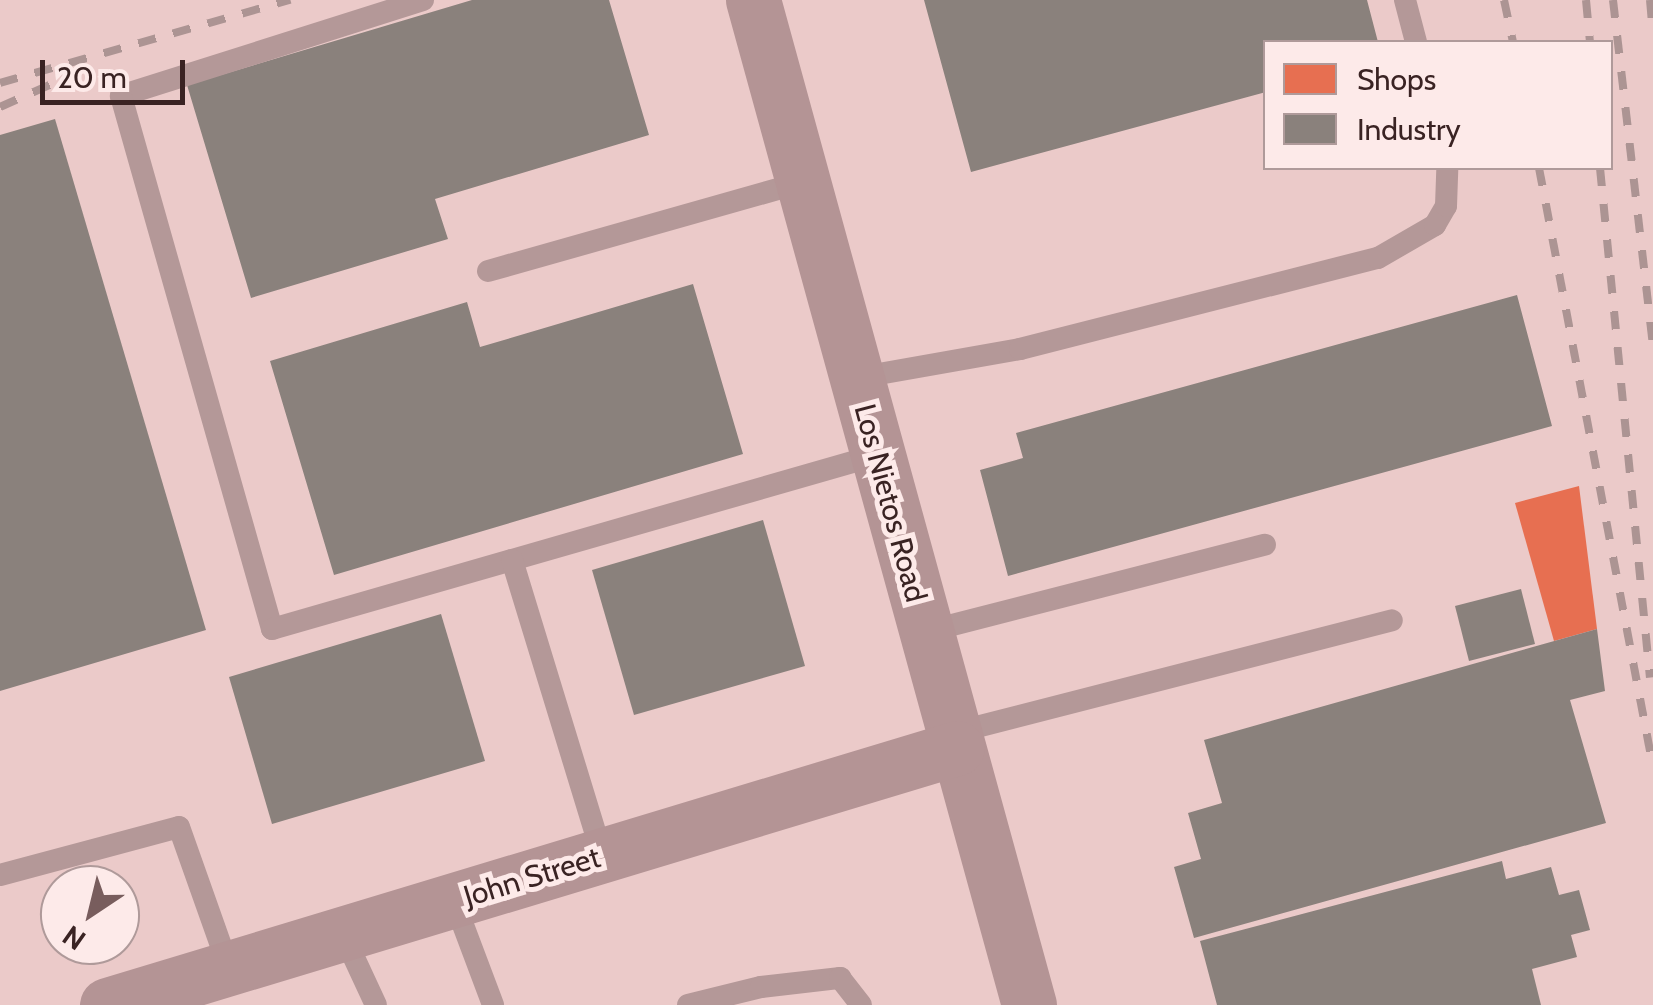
<!DOCTYPE html>
<html>
<head>
<meta charset="utf-8">
<style>
  body { margin:0 }
  #map { position:relative; width:1653px; height:1005px; overflow:hidden; background:#ebcac9; font-family:Cabin,sans-serif }
  div>[style] { position:absolute }
  [style*='--x'] { left:calc(var(--x)*1px); top:calc(var(--y)*1px); width:calc(var(--w)*1px); rotate:calc(var(--a)*1deg) }
  .shops>* { inset:0; background:#e76f51 }
  .industry>* { inset:0; background:#8a817c }
  .lane>* { height:22px; margin:-11px; padding:0 11px; transform-origin:11px; border-radius:11px; background:#b49898 }
  .secondary>* { height:55px; margin:-27.5px; padding:0 27.5px; transform-origin:27.5px; border-radius:27.5px; background:#b49495 }
  .rail>* { height:8px; margin-top:-4px; transform-origin:0; background:repeating-linear-gradient(90deg,#ac9493 0 18px,transparent 0 36px) }
  span { translate:-50% -50%; white-space:nowrap; text-align:center; line-height:1.15; -webkit-text-stroke:10px #fdeae9; paint-order:stroke }
  .street-label { font-size:30px; color:#3a2323 }
  .legend { position:absolute; left:1263px; top:40px; width:350px; height:130px; box-sizing:border-box; background:#fdeae9; border:2px solid #af9a9a; margin:0; padding:12px 18px; list-style:none; font-size:30px; color:#3a2323 }
  .legend li { display:flex; align-items:center; gap:20px; height:50px }
  .legend b { width:50px; border:2px solid #af9a9a }
  .north { position:absolute; left:40px; top:865px; width:100px; height:100px; box-sizing:border-box; background:#fdeae9; border:2px solid #af9a9a; border-radius:50%; rotate:215deg; font-size:28px; font-weight:700; line-height:40px; text-align:center; color:#3a2323 }
  .north::after { content:''; display:block; margin:auto; width:35px; height:45px; background:#785d5d; clip-path:polygon(50% 0,100% 100%,50% 72%,0 100%) }
  .scale { position:absolute; left:40px; top:60px; width:145px; height:45px; box-sizing:border-box; border:5px solid #3a2323; border-top:0; padding-left:12px; font-size:30px; line-height:35px; white-space:nowrap; color:#3a2323; -webkit-text-stroke:8px #fdeae9; paint-order:stroke }
</style>
</head>
<body>
<div id="map">
  <div class="shops">
    <i style="clip-path:polygon(1579px 486px,1597px 629px,1554px 641px,1515px 503px)"></i>
  </div>
  <div class="industry">
    <i style="clip-path:polygon(472px 0,609px 0,649px 135px,435px 199px,448px 239px,251px 298px,187px 85px)"></i>
    <i style="clip-path:polygon(924px 0,1367px 0,1378px 42px,1266px 42px,1266px 92px,971px 172px)"></i>
    <i style="clip-path:polygon(55px 119px,206px 630px,0 691px,0 135px)"></i>
    <i style="clip-path:polygon(693px 284px,743px 454px,334px 575px,270px 361px,467px 302px,480px 347px)"></i>
    <i style="clip-path:polygon(1517px 295px,1552px 426px,1008px 576px,980px 470px,1023px 458px,1016px 433px)"></i>
    <i style="clip-path:polygon(763px 520px,805px 666px,634px 715px,592px 570px)"></i>
    <i style="clip-path:polygon(1521px 589px,1535px 644px,1469px 661px,1455px 606px)"></i>
    <i style="clip-path:polygon(441px 614px,485px 761px,272px 824px,229px 677px)"></i>
    <i style="clip-path:polygon(1597px 629px,1605px 691px,1570px 700px,1606px 823px,1194px 938px,1174px 867px,1201px 859px,1188px 813px,1222px 803px,1204px 740px)"></i>
    <i style="clip-path:polygon(1502px 861px,1506px 879px,1551px 867px,1559px 895px,1579px 890px,1590px 930px,1571px 935px,1577px 957px,1532px 969px,1541px 1005px,1217px 1005px,1200px 941px)"></i>
  </div>
  <div class="lane">
    <i style="--x:423;--y:0;--w:317;--a:162.4"></i>
    <i style="--x:121;--y:96;--w:554;--a:74.18"></i>
    <i style="--x:272;--y:629;--w:630;--a:-16.05"></i>
    <i style="--x:1405;--y:0;--w:43;--a:75.3"></i>
    <i style="--x:488;--y:271;--w:326;--a:-15.8"></i>
    <i style="--x:856;--y:378;--w:167;--a:-10"></i>
    <i style="--x:1020;--y:349;--w:369;--a:-14.3"></i>
    <i style="--x:1378;--y:258;--w:66;--a:-30.1"></i>
    <i style="--x:1435;--y:225;--w:22;--a:-60"></i>
    <i style="--x:1446;--y:206;--w:38;--a:-88"></i>
    <i style="--x:512;--y:560;--w:308;--a:73"></i>
    <i style="--x:925;--y:632;--w:351;--a:-14.4"></i>
    <i style="--x:953;--y:733;--w:453;--a:-14.4"></i>
    <i style="--x:0;--y:875;--w:185;--a:-15"></i>
    <i style="--x:179;--y:827;--w:150;--a:70.5"></i>
    <i style="--x:454;--y:901;--w:111;--a:69.4"></i>
    <i style="--x:343;--y:934;--w:78;--a:65.1"></i>
    <i style="--x:688;--y:1005;--w:75;--a:-13.9"></i>
    <i style="--x:761;--y:987;--w:80;--a:-6.5"></i>
    <i style="--x:840;--y:978;--w:34;--a:52"></i>
  </div>
  <div class="secondary">
    <i style="--x:753;--y:0;--w:1042;--a:74.64"></i>
    <i style="--x:107;--y:1005;--w:888;--a:-16.82"></i>
  </div>
  <div class="rail">
    <i style="--x:1504;--y:0;--w:43;--a:77.9"></i>
    <i style="--x:1586;--y:0;--w:42;--a:84.6"></i>
    <i style="--x:1613;--y:0;--w:347;--a:83.4"></i>
    <i style="--x:1650;--y:0;--w:34;--a:85"></i>
    <i style="--x:0;--y:83;--w:302;--a:-16"></i>
    <i style="--x:0;--y:107;--w:79;--a:-24"></i>
    <i style="--x:1539;--y:168;--w:610;--a:79.22"></i>
    <i style="--x:1600;--y:168;--w:512;--a:84.4"></i>
  </div>
  <div class="street-label">
    <span style="left:890px;top:503px;rotate:75deg">Los Nietos Road</span>
    <span style="left:532px;top:877px;rotate:-17deg">John Street</span>
  </div>
  <ul class="legend">
  <li><b style="height:28px;background:#e76f51"></b>Shops</li>
  <li><b style="height:28px;background:#8a817c"></b>Industry</li>
  </ul>
  <div class="north">N</div>
  <div class="scale">20 m</div>
</div>
</body>
</html>
